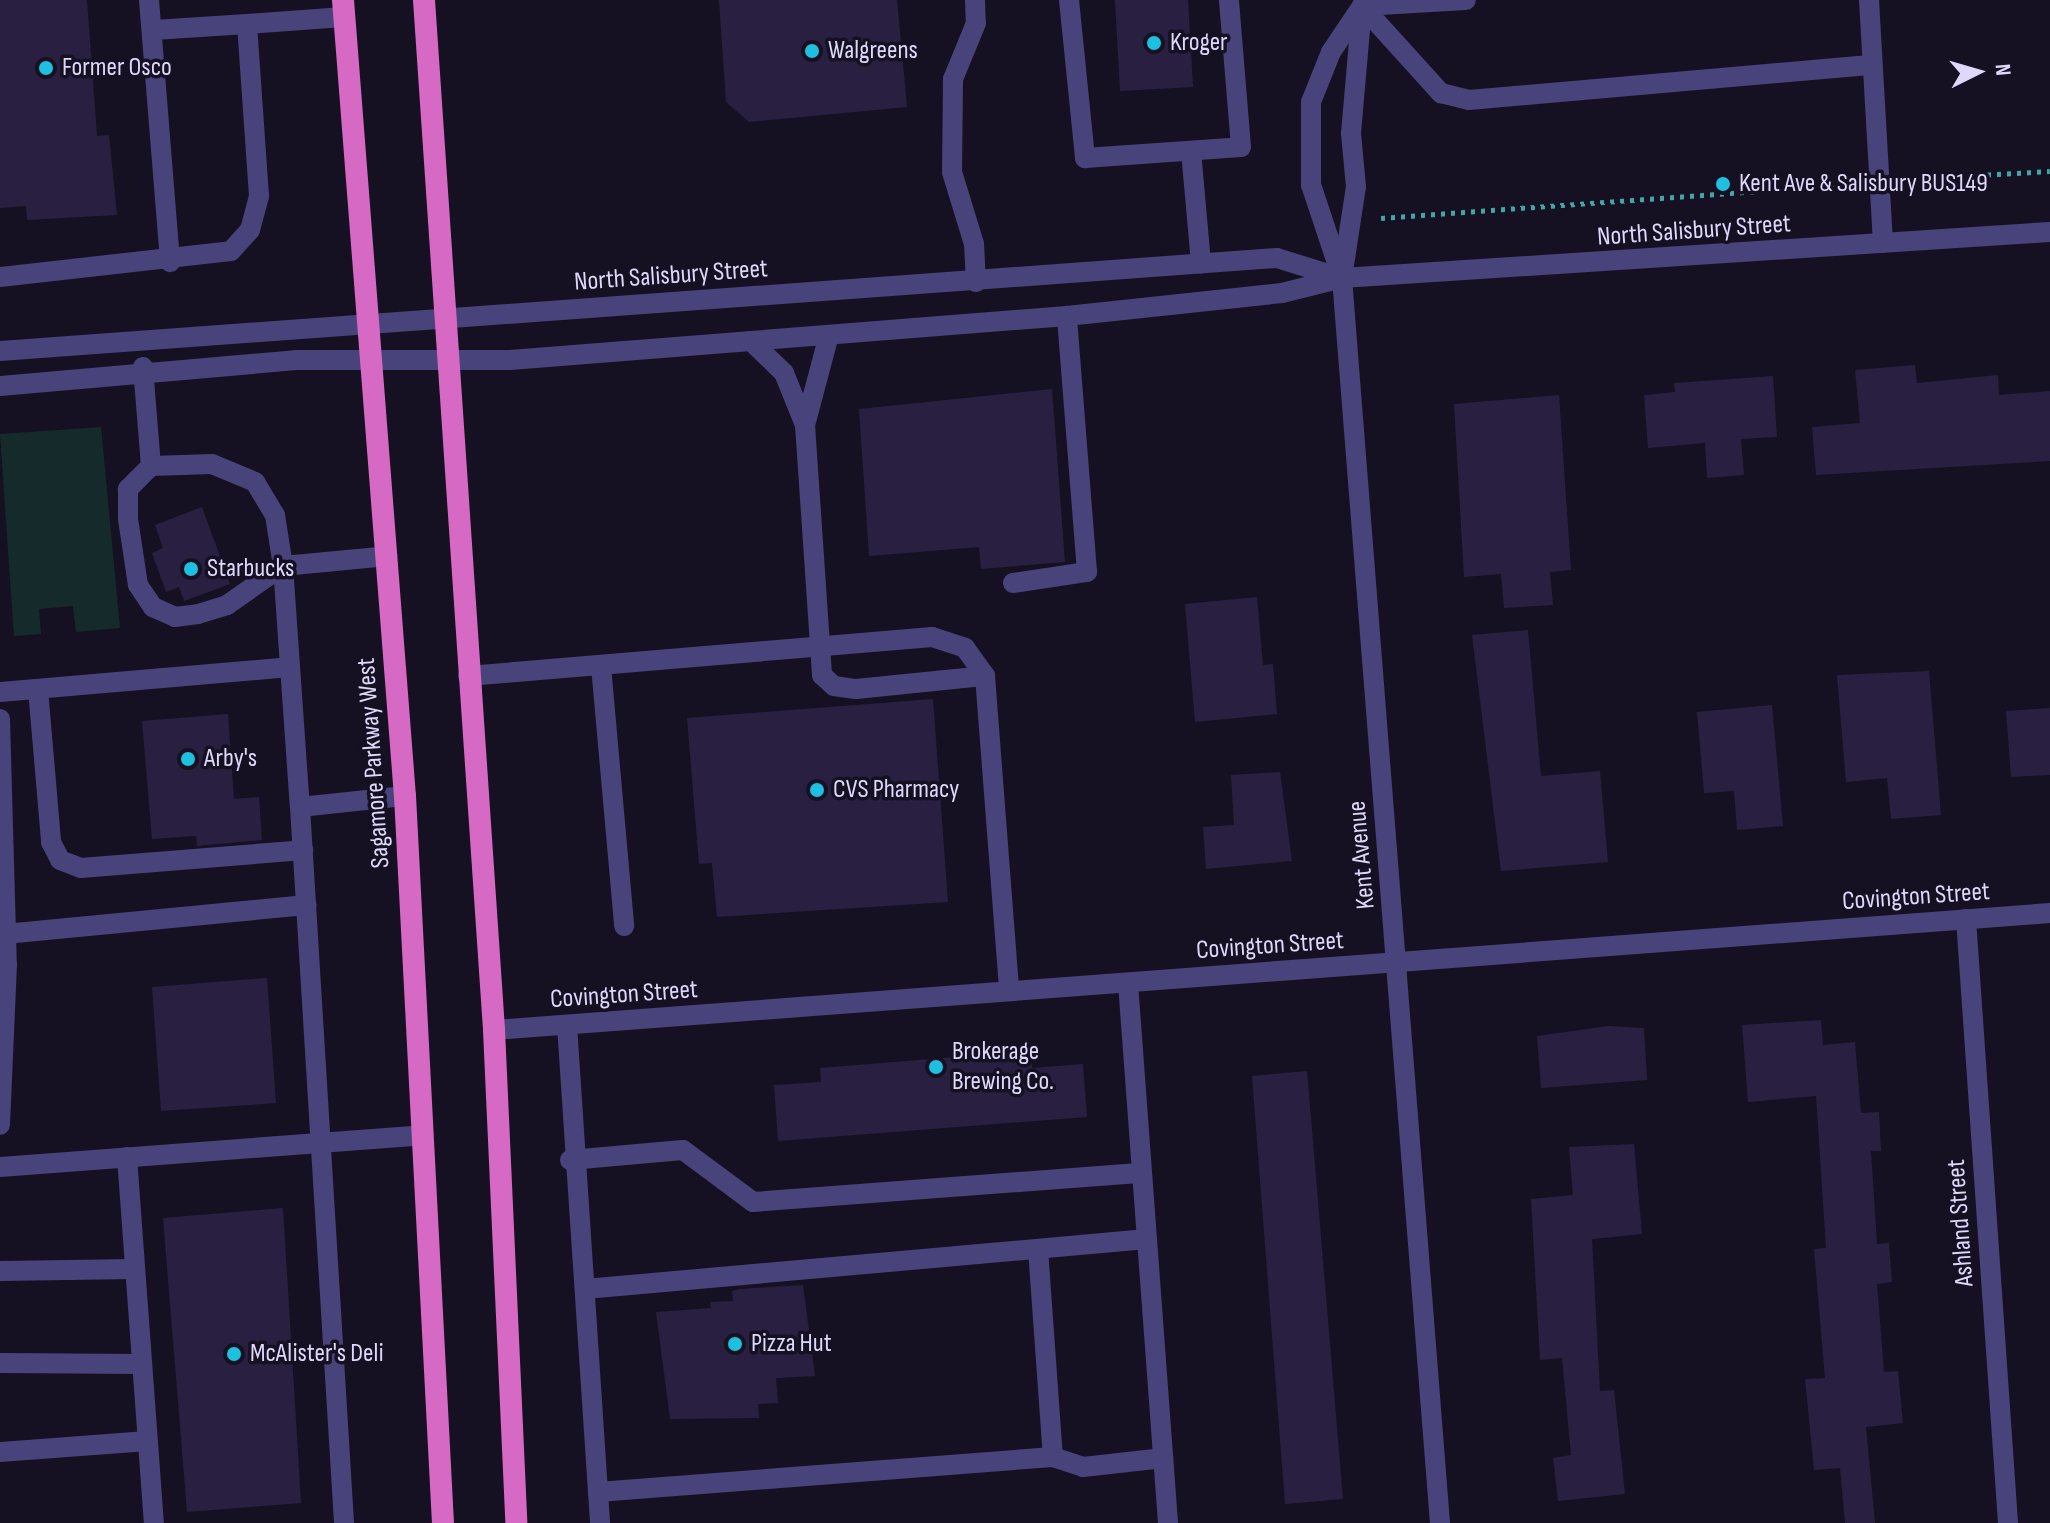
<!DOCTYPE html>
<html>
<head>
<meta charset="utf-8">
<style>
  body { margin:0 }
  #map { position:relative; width:2050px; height:1523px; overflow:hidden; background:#151122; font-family:"Sofia Sans Condensed",sans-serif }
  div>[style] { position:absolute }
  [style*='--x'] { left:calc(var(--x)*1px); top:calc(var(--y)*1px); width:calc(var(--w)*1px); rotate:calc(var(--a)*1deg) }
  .green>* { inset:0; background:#152b2b }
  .building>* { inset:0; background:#292041 }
  .path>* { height:5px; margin-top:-2.5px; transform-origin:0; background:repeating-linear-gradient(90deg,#40a6a6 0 4px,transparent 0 10px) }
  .service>* { height:20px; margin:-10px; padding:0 10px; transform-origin:10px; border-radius:10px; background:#49437b }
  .minor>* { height:20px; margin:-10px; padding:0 10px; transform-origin:10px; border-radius:10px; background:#49437b }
  .tertiary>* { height:20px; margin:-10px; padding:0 10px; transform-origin:10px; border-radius:10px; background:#49437b }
  .trunk>* { height:22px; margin:-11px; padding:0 11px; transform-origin:11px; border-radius:11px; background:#d669c3 }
  .dots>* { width:22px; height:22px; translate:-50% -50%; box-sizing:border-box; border:4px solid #151122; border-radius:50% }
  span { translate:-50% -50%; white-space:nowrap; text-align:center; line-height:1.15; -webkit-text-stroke:7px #151122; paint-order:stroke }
  .poi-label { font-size:26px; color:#ded8fa }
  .left { translate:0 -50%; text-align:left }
  .street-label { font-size:26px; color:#ded8fa }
  .north { position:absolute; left:1938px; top:32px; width:80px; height:80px; -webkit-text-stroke:6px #151122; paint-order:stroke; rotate:85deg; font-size:22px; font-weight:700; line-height:32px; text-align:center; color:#ded8fa }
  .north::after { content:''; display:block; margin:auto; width:28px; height:36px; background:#ded8fa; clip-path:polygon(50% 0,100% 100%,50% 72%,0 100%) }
</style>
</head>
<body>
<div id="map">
  <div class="green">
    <i style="clip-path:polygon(101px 427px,120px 628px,76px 632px,73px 606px,39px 609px,41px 634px,14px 636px,0 434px)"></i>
  </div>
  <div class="building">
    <i style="clip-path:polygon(0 0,87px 0,97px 136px,109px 135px,117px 215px,27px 220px,26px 206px,0 208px)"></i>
    <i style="clip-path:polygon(719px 0,897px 0,907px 107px,749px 122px,726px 102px)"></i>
    <i style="clip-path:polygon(1115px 0,1188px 0,1193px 87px,1120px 91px)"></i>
    <i style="clip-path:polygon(1915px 365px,1917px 383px,1998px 375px,1999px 395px,2050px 391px,2050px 461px,1816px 475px,1812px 427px,1860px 423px,1855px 370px)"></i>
    <i style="clip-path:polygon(1773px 376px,1777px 437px,1741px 439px,1744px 475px,1707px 478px,1705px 443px,1648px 448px,1644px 395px,1675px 392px,1674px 383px)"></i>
    <i style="clip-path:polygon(1052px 389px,1065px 562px,981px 569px,979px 547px,869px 556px,859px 409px)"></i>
    <i style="clip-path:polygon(1559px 395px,1571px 570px,1550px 572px,1553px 605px,1504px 608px,1501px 574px,1464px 577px,1454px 404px)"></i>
    <i style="clip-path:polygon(202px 507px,230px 584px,184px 601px,179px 587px,166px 592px,152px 553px,163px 548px,155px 525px)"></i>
    <i style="clip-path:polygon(1257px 597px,1263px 665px,1273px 664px,1277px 714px,1195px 722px,1185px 604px)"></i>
    <i style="clip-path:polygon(1528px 630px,1541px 776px,1600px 771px,1608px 862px,1501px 871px,1472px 635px)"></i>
    <i style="clip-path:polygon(1929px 671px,1941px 815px,1891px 819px,1887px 778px,1846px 782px,1837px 675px)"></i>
    <i style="clip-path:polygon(933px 699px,948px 902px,717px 917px,712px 863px,699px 864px,687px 718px)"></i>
    <i style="clip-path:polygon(1772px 705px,1783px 826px,1737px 830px,1734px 791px,1704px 793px,1697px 712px)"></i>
    <i style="clip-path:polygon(2050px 708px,2050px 775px,2011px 777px,2006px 711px)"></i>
    <i style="clip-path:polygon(228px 714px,234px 799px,259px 797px,262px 840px,197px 846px,196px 836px,152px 839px,142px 721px)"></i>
    <i style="clip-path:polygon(1280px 772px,1292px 861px,1206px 869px,1203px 827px,1234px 825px,1231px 775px)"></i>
    <i style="clip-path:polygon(267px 978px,276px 1103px,161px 1111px,152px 987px)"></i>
    <i style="clip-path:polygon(1821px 1020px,1823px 1045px,1855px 1042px,1861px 1113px,1879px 1112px,1881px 1151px,1871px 1151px,1877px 1244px,1889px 1243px,1892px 1282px,1877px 1284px,1884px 1372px,1898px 1371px,1903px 1423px,1866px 1427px,1875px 1523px,1845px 1523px,1840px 1468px,1814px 1470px,1805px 1379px,1825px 1378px,1814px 1249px,1826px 1248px,1816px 1096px,1748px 1102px,1742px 1025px)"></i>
    <i style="clip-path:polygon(1608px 1026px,1644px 1028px,1647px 1080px,1541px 1088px,1537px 1036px)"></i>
    <i style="clip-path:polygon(1031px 1051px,1032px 1068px,1083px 1064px,1087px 1117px,778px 1141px,774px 1085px,821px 1082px,820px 1068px)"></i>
    <i style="clip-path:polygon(1307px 1071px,1343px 1499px,1285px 1504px,1252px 1076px)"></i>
    <i style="clip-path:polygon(1634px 1144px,1642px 1234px,1592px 1239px,1600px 1391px,1614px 1390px,1625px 1494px,1558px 1501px,1553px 1458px,1571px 1455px,1562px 1358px,1540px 1360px,1531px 1199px,1573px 1195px,1569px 1147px)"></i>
    <i style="clip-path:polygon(283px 1208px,301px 1503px,187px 1512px,163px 1218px)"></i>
    <i style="clip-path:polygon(803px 1285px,815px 1376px,776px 1378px,778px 1403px,758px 1404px,759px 1418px,670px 1419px,656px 1312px,711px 1308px,710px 1302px,733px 1301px,732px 1291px,740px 1289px)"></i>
  </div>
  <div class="path">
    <i style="--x:1907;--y:179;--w:143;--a:-3.2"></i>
    <i style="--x:1381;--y:218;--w:473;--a:-4.1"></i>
  </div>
  <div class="service">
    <i style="--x:149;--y:0;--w:263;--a:85.4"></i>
    <i style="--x:975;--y:0;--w:23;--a:88"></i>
    <i style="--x:976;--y:23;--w:61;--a:112.3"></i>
    <i style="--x:953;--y:79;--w:93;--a:90.6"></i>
    <i style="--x:952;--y:172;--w:75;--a:73"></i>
    <i style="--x:974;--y:244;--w:38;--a:87"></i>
    <i style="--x:1069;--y:0;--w:159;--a:84.2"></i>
    <i style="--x:1085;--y:158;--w:156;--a:-4"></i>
    <i style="--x:1241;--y:147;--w:147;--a:-94.7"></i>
    <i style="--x:1869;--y:0;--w:243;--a:86.7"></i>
    <i style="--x:1362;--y:6;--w:118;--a:47.8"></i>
    <i style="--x:1441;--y:93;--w:29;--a:14"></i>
    <i style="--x:1469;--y:100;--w:405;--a:-5"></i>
    <i style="--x:1362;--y:6;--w:104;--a:-3.3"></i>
    <i style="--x:154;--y:30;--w:93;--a:-3.7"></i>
    <i style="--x:1191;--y:151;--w:113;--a:84.9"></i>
    <i style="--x:0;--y:277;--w:232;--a:-6.4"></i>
    <i style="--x:231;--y:251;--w:28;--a:-48"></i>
    <i style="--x:250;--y:230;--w:35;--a:-75"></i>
    <i style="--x:259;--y:196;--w:172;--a:-94"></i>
    <i style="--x:247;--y:24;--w:97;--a:-4.1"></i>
    <i style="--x:1342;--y:278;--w:98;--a:-108.4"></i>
    <i style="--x:1311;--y:185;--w:83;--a:-90"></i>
    <i style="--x:1311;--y:102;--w:54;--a:-68.2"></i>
    <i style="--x:1331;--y:52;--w:55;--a:-56"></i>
    <i style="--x:1342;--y:278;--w:92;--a:-81.3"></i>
    <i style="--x:1356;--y:187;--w:54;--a:-95.3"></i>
    <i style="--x:1351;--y:133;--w:125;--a:-85"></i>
    <i style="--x:829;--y:335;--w:93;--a:104.9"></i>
    <i style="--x:805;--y:425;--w:251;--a:86.1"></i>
    <i style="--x:822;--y:675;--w:16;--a:43"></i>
    <i style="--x:834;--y:686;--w:22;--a:8"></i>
    <i style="--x:856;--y:689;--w:130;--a:-5.8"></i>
    <i style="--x:751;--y:341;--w:46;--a:44.1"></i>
    <i style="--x:784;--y:373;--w:56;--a:68"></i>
    <i style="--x:143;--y:367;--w:99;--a:85.4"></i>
    <i style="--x:151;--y:466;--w:61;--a:-1.9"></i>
    <i style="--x:212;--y:464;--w:47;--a:22.7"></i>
    <i style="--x:255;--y:482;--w:39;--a:59"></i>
    <i style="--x:275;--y:515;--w:52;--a:81.1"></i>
    <i style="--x:283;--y:566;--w:105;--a:-5.4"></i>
    <i style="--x:151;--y:466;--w:33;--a:135"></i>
    <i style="--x:128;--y:489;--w:30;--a:90"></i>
    <i style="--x:128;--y:519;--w:67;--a:81.4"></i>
    <i style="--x:138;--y:585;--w:27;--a:56"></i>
    <i style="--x:153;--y:607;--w:24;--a:24"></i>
    <i style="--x:175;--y:617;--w:23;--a:-7"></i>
    <i style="--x:198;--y:614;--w:30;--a:-17"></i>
    <i style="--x:227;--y:605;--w:68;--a:-34.9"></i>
    <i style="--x:283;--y:566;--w:242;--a:86"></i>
    <i style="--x:300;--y:807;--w:106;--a:-6"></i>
    <i style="--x:1013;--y:583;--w:75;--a:-8.5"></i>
    <i style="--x:1087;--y:572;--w:257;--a:-94.5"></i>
    <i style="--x:601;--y:666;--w:261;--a:84.9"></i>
    <i style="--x:468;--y:676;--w:466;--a:-4.8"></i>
    <i style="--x:932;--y:637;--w:35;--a:18"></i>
    <i style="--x:965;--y:648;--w:34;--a:54"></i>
    <i style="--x:985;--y:676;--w:316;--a:85.6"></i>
    <i style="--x:38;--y:689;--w:154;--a:85.1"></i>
    <i style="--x:51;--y:842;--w:20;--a:63"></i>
    <i style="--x:60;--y:860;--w:22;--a:21"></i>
    <i style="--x:81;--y:868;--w:223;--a:-4.6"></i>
    <i style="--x:0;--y:692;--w:291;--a:-4.9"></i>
    <i style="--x:0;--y:719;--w:245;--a:88.4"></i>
    <i style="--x:7;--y:964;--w:161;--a:92.5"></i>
    <i style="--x:300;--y:807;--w:717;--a:86.48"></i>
    <i style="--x:5;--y:934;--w:303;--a:-5.5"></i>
    <i style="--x:1128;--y:983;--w:541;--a:85.76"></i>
    <i style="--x:127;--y:1157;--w:367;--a:85.8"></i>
    <i style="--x:570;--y:1160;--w:113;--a:-5.1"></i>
    <i style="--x:683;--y:1150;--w:87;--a:36.6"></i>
    <i style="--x:753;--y:1202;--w:390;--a:-4.3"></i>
    <i style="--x:0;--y:1167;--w:424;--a:-4.3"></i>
    <i style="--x:1038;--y:1249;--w:209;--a:85.9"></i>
    <i style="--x:0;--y:1271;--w:135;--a:-0.8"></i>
    <i style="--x:585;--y:1289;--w:564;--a:-5.08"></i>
    <i style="--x:0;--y:1363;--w:142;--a:0.4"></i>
    <i style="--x:0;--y:1452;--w:148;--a:-4.3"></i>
    <i style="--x:598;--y:1492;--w:456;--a:-4.4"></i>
    <i style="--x:1053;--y:1457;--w:32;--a:18"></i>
    <i style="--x:1083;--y:1467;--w:81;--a:-6.4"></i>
  </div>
  <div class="minor">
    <i style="--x:1342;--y:278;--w:1249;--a:85.5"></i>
    <i style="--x:1966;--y:919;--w:605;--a:86.02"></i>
    <i style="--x:567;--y:1025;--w:499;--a:86.2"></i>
    <i style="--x:494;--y:1030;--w:1560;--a:-4.3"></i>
  </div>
  <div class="tertiary">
    <i style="--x:0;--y:351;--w:1280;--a:-4.17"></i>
    <i style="--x:1277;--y:258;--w:67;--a:17.4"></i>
    <i style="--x:0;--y:386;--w:297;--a:-5"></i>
    <i style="--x:296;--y:360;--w:214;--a:0"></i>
    <i style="--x:510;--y:360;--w:559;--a:-4.52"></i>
    <i style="--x:1067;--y:316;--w:216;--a:-6.1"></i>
    <i style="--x:1282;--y:293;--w:62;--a:-14"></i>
    <i style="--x:1342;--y:278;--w:709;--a:-3.72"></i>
  </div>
  <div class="trunk">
    <i style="--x:343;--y:0;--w:798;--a:85.55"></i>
    <i style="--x:405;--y:796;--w:728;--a:87.01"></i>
    <i style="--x:424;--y:0;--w:1032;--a:86.11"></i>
    <i style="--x:494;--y:1030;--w:493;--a:87.4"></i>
  </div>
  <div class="dots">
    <i style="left:1154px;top:43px;background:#1fbfdf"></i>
    <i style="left:812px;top:51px;background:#1fbfdf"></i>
    <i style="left:46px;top:68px;background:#1fbfdf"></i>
    <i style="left:1723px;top:184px;background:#1fbfdf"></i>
    <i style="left:191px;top:569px;background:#1fbfdf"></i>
    <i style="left:188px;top:759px;background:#1fbfdf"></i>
    <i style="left:817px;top:790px;background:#1fbfdf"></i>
    <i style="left:936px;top:1067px;background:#1fbfdf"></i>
    <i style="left:735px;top:1344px;background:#1fbfdf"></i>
    <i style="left:234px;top:1354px;background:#1fbfdf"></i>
  </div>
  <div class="poi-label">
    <span class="left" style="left:1170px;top:43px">Kroger</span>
    <span class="left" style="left:828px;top:51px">Walgreens</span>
    <span class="left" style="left:62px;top:68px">Former Osco</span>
    <span class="left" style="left:1739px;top:184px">Kent Ave &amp; Salisbury BUS149</span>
    <span class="left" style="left:207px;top:569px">Starbucks</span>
    <span class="left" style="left:204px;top:759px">Arby's</span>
    <span class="left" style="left:833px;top:790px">CVS Pharmacy</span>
    <span class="left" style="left:952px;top:1067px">Brokerage<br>Brewing Co.</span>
    <span class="left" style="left:751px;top:1344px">Pizza Hut</span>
    <span class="left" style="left:250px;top:1354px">McAlister's Deli</span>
  </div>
  <div class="street-label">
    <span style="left:1694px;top:231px;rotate:-4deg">North Salisbury Street</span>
    <span style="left:671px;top:276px;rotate:-4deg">North Salisbury Street</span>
    <span style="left:374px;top:763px;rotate:-94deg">Sagamore Parkway West</span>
    <span style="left:1362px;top:855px;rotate:-95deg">Kent Avenue</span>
    <span style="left:1916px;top:897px;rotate:-4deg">Covington Street</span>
    <span style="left:1270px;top:946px;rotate:-4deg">Covington Street</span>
    <span style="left:624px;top:995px;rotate:-4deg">Covington Street</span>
    <span style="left:1961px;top:1223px;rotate:-94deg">Ashland Street</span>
  </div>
  <div class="north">N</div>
</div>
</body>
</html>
